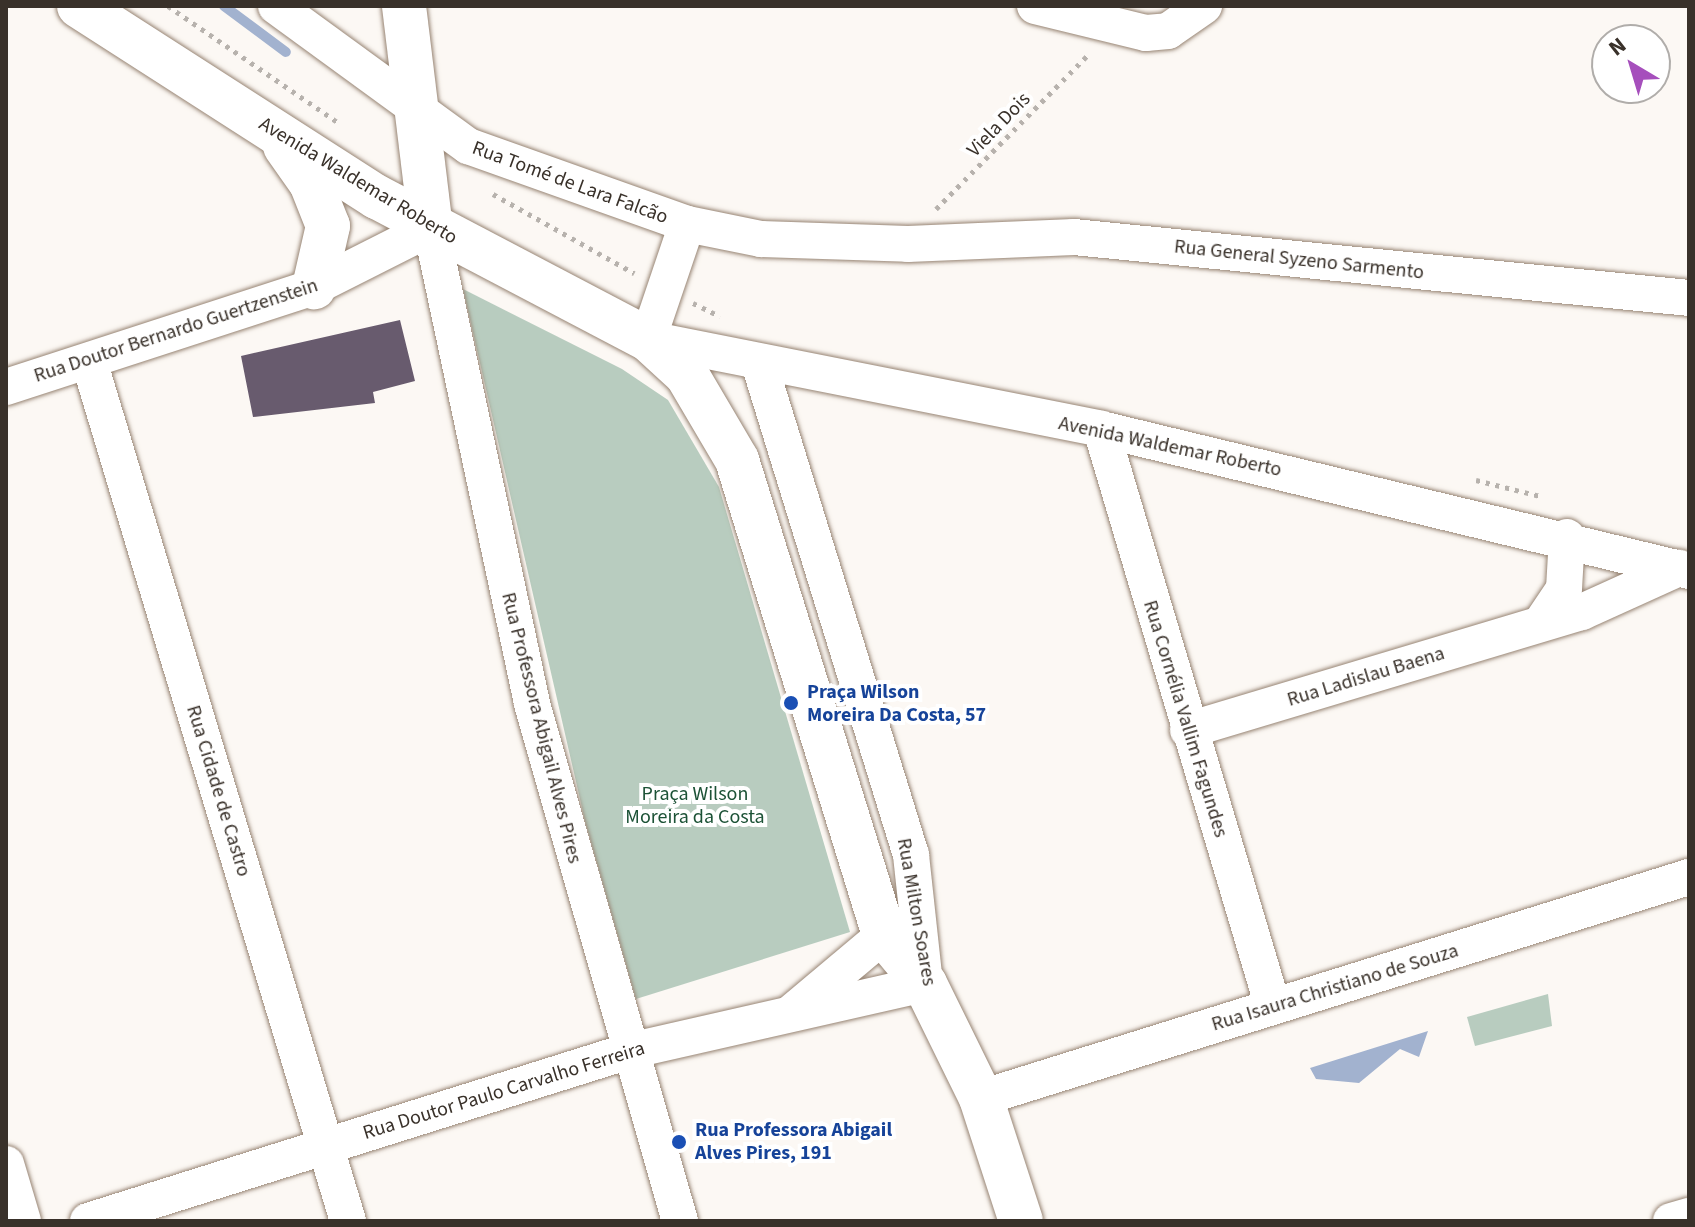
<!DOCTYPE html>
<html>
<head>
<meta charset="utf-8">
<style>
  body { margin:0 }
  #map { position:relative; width:1695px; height:1227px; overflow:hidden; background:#fcf8f4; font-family:"Source Sans 3",sans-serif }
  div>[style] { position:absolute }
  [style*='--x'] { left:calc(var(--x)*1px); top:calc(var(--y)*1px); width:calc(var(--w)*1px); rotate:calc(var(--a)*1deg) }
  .green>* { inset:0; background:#b8ccbf }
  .water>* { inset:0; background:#a2b2cf }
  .stream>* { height:10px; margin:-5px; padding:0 5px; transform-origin:5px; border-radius:5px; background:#a2b2cf }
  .building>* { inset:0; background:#685b6e }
  .path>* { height:5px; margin-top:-2.5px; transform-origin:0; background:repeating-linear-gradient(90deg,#b7b2ad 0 4px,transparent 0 10px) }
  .roads { filter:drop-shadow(0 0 2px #978473) drop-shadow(0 0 2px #978473) }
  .minor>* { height:36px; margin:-18px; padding:0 18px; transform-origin:18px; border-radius:18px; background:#fff }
  .secondary>* { height:44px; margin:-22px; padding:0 22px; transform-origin:22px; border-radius:22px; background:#fff }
  .dots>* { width:22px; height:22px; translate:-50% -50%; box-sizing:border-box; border:4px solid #fff; border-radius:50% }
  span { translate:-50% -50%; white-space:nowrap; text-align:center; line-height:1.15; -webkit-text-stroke:8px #fff; paint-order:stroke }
  .street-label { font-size:20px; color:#39312a }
  .transit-label { font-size:20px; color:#164399; font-weight:700 }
  .left { translate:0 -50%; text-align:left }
  .park-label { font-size:20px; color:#1c5236 }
  .frame { position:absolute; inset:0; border:8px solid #39312a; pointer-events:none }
  .north { position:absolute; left:1591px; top:24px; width:80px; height:80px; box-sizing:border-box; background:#fff; border:2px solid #b0adaa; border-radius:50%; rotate:322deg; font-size:22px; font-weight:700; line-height:32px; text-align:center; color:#39312a }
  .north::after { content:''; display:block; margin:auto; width:28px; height:36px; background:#a64fbc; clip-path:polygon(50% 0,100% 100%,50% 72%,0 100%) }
</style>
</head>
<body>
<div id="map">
  <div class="green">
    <i style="clip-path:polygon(463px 289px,622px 369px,668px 400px,719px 487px,850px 932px,636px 999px,585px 821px)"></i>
    <i style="clip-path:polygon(1548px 994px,1552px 1026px,1475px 1046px,1467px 1017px)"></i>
  </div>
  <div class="water">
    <i style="clip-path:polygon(1428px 1031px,1419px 1057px,1400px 1049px,1359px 1083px,1316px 1079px,1310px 1068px)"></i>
  </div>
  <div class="stream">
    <i style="--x:224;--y:6;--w:77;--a:36.6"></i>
  </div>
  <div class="building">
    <i style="clip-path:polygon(400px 320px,415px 381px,373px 392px,375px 403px,253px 417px,241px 356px)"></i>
  </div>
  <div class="path">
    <i style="--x:168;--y:6;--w:207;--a:34.4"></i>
    <i style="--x:493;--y:194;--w:162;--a:29.3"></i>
    <i style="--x:936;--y:209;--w:218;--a:-45.4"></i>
    <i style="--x:693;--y:303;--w:30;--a:26"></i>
    <i style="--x:1476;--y:480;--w:66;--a:14"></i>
  </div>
  <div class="roads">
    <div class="minor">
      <i style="--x:276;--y:6;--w:238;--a:36.1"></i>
      <i style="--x:468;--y:146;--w:232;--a:19.6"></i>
      <i style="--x:687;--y:224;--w:76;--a:11.5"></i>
      <i style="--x:761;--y:239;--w:147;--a:1.9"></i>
      <i style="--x:908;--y:244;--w:166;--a:-2.4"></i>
      <i style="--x:1074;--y:237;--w:618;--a:5.66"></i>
      <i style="--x:1035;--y:6;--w:114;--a:13.7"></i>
      <i style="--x:1146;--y:33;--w:22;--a:-5"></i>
      <i style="--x:1168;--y:31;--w:44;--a:-34.8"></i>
      <i style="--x:687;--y:224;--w:121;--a:108.7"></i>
      <i style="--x:648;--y:339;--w:462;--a:11.2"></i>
      <i style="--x:1101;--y:429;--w:605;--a:13.58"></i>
      <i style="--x:89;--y:361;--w:898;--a:73.24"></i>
      <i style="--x:6;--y:387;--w:324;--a:-18"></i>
      <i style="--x:314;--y:287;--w:131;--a:-26.8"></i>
      <i style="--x:431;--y:228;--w:487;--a:78"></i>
      <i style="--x:532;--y:704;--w:538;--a:74.03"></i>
      <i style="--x:1101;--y:429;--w:603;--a:73.43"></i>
      <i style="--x:1543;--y:620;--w:37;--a:-56"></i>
      <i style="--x:1564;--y:589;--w:52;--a:-86.7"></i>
      <i style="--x:1188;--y:730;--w:411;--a:-16.7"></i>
      <i style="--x:1582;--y:612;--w:107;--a:-24.4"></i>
      <i style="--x:791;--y:1013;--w:121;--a:-40"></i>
      <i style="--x:981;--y:1098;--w:742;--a:-17.34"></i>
      <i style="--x:6;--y:1164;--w:59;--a:73.4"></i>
      <i style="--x:88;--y:1221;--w:567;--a:-17.44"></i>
      <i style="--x:629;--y:1051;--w:303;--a:-12.8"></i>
      <i style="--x:925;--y:984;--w:130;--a:-96.2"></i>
      <i style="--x:911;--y:855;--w:512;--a:-107.16"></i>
      <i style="--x:1671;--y:1221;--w:19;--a:-16"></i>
    </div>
    <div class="secondary">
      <i style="--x:79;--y:6;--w:354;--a:32.7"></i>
      <i style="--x:377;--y:197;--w:306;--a:27.7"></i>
      <i style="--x:648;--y:339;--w:53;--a:42.7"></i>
      <i style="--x:687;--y:375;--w:99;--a:59.5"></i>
      <i style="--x:737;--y:460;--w:497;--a:72.8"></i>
      <i style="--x:884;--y:935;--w:64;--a:50.1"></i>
      <i style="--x:925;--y:984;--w:127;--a:63.8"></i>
      <i style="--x:981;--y:1098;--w:129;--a:72"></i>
      <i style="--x:404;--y:6;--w:224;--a:83.1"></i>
      <i style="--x:285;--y:146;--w:45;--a:54.9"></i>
      <i style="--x:311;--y:183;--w:46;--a:68.4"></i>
      <i style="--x:328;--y:226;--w:63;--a:102.9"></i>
    </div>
  </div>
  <div class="dots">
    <i style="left:791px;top:703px;background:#1a4fb4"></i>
    <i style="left:679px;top:1142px;background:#1a4fb4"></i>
  </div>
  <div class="street-label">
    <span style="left:999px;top:125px;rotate:-46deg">Viela Dois</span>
    <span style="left:358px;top:181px;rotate:31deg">Avenida Waldemar Roberto</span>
    <span style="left:570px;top:183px;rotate:20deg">Rua Tomé de Lara Falcão</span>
    <span style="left:1299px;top:260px;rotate:6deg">Rua General Syzeno Sarmento</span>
    <span style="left:176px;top:331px;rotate:-18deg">Rua Doutor Bernardo Guertzenstein</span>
    <span style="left:1170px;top:447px;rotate:12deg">Avenida Waldemar Roberto</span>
    <span style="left:1366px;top:677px;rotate:-17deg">Rua Ladislau Baena</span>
    <span style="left:1185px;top:719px;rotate:73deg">Rua Cornélia Vallim Fagundes</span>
    <span style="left:541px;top:728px;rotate:76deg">Rua Professora Abigail Alves Pires</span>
    <span style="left:218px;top:791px;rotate:73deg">Rua Cidade de Castro</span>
    <span style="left:916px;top:912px;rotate:80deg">Rua Milton Soares</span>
    <span style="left:1335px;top:988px;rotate:-17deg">Rua Isaura Christiano de Souza</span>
    <span style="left:504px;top:1091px;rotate:-17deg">Rua Doutor Paulo Carvalho Ferreira</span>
  </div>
  <div class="transit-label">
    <span class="left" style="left:807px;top:704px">Praça Wilson<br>Moreira Da Costa, 57</span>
    <span class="left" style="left:695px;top:1142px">Rua Professora Abigail<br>Alves Pires, 191</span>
  </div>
  <div class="park-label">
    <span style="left:695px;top:806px">Praça Wilson<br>Moreira da Costa</span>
  </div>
  <div class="frame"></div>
  <div class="north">N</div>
</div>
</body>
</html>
